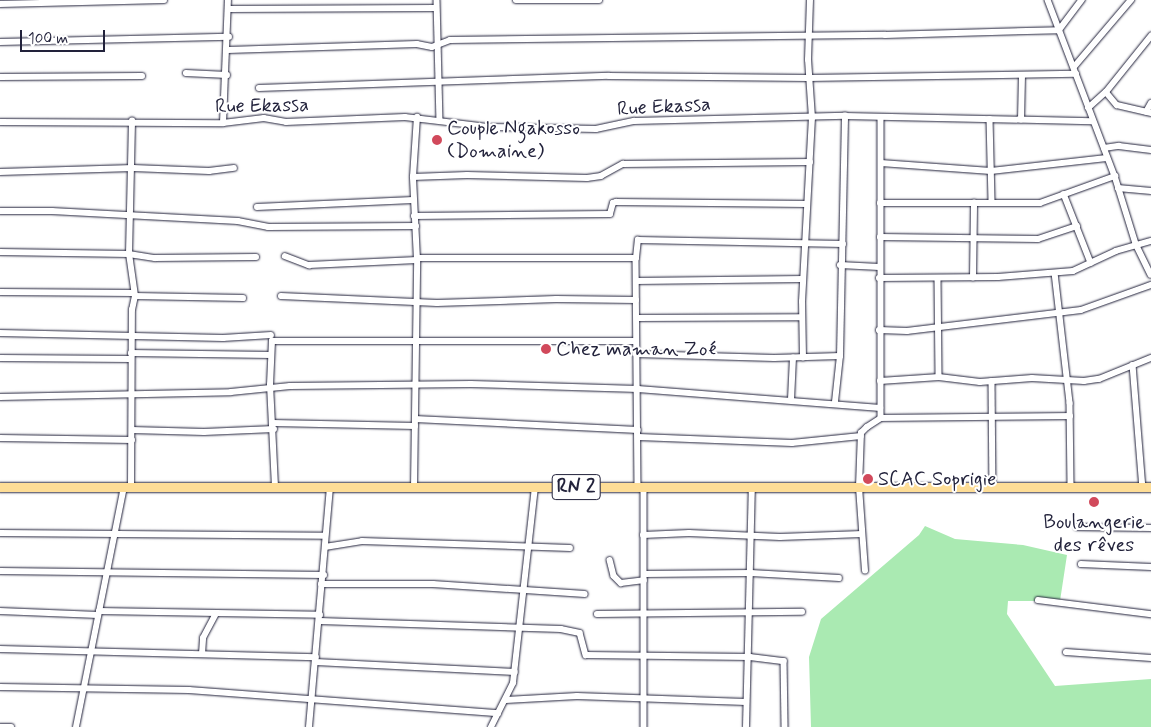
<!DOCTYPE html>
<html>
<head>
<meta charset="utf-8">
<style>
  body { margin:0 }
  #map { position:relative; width:1151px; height:727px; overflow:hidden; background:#fff; font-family:Mynerve,sans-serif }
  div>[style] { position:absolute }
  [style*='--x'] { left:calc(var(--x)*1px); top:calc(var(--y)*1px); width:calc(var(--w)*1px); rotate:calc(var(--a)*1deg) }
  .green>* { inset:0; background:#aaeab2 }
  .roads { filter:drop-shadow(0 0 1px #22223b) drop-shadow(0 0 1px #22223b) }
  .minor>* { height:5.5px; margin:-2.75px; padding:0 2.75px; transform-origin:2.75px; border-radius:2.75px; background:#fff }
  .highway>* { height:9px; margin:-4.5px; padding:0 4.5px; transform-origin:4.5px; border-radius:4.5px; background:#fedd96 }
  .dots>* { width:14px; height:14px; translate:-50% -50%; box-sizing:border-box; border:2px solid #fff; border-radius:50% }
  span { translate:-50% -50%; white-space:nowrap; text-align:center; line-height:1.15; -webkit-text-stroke:4px #fff; paint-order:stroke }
  .shield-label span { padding:1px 4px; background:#fff; border:1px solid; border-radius:4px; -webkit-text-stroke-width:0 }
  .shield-label { font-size:19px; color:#22223b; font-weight:700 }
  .street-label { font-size:20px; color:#22223b }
  .poi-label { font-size:20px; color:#22223b }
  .left { translate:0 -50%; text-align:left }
  .scale { position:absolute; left:20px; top:30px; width:85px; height:22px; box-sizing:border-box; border:2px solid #22223b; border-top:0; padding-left:6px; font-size:15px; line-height:18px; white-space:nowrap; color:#22223b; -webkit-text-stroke:4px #fff; paint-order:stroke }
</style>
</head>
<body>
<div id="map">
  <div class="green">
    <i style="clip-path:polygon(925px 526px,955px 539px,1023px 545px,1067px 555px,1060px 601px,1008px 601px,1007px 614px,1055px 686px,1151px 679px,1151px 727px,811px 727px,809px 657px,821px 619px,919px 535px)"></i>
  </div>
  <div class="roads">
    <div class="minor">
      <i style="--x:437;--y:0;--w:120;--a:88.6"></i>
      <i style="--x:516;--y:0;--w:83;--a:0"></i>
      <i style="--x:1048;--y:0;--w:188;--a:69.2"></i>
      <i style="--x:1115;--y:176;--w:71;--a:72.8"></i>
      <i style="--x:1136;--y:244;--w:34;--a:64"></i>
      <i style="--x:0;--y:4;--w:164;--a:-1.4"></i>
      <i style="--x:229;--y:9;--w:207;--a:-0.3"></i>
      <i style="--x:0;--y:42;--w:229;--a:-1.3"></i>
      <i style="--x:228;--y:50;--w:189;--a:-1.8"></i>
      <i style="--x:417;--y:44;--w:15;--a:11"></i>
      <i style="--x:432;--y:47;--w:19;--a:-21"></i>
      <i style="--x:450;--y:40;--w:435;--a:-0.7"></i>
      <i style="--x:885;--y:35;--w:174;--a:-1.6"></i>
      <i style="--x:1059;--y:30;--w:38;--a:-53"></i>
      <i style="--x:1074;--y:67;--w:88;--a:-49.6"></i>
      <i style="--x:186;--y:73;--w:41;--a:2.8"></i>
      <i style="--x:0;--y:77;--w:142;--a:-0.4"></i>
      <i style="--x:259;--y:88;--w:350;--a:-2"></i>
      <i style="--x:609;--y:76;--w:199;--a:0.6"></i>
      <i style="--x:808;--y:78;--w:268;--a:-0.9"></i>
      <i style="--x:1106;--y:92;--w:72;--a:-51.2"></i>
      <i style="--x:1088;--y:108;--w:24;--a:-42"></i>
      <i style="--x:1106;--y:92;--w:17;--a:50"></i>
      <i style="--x:1117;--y:105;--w:35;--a:13"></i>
      <i style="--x:1146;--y:112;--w:10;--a:-61"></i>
      <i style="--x:881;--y:117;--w:301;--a:90"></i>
      <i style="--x:990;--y:119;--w:84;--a:88.6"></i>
      <i style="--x:1021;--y:120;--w:44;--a:-88.7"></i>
      <i style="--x:0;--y:122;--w:223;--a:0.3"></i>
      <i style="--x:223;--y:123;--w:41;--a:-7"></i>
      <i style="--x:264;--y:118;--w:22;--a:10"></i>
      <i style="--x:286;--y:122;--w:119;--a:-2.4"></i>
      <i style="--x:405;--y:117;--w:85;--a:6.8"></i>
      <i style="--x:489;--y:127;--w:107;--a:1.1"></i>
      <i style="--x:596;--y:129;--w:39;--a:-12"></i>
      <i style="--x:634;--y:121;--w:211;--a:-1.4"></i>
      <i style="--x:845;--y:116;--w:247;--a:1.2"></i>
      <i style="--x:223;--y:123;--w:123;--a:-87.7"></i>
      <i style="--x:1104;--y:148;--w:15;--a:-8"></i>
      <i style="--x:1119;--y:146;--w:32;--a:7"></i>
      <i style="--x:881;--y:163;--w:110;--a:4.2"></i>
      <i style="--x:991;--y:171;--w:116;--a:-6.4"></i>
      <i style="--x:0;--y:172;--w:133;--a:-1.7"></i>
      <i style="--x:133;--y:168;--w:76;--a:2.3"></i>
      <i style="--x:209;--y:171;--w:25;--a:-7"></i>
      <i style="--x:413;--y:177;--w:54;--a:-2.1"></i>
      <i style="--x:467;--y:175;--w:120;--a:1.4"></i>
      <i style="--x:587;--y:178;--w:14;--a:-8"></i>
      <i style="--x:601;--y:176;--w:25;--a:-29"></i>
      <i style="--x:623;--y:164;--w:187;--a:-0.6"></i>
      <i style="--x:1118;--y:188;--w:33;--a:5"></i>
      <i style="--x:1064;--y:194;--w:74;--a:68.6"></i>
      <i style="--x:880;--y:203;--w:160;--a:0"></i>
      <i style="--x:1040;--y:203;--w:80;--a:-19.8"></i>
      <i style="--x:257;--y:207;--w:156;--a:-2.6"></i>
      <i style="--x:0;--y:211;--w:52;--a:0"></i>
      <i style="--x:52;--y:211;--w:186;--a:3.1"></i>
      <i style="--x:238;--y:221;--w:31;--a:11"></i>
      <i style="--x:268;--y:227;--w:148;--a:-0.4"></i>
      <i style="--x:414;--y:216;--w:196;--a:-0.6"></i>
      <i style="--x:610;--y:214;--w:11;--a:-75"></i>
      <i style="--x:613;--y:203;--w:3;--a:-18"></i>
      <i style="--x:616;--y:202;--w:191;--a:0.6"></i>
      <i style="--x:880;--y:237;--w:158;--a:0.7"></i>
      <i style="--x:1038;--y:239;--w:41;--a:-18.4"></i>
      <i style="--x:0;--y:252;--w:129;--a:0.9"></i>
      <i style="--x:129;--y:254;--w:26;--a:9"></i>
      <i style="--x:155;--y:258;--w:101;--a:-0.6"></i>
      <i style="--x:285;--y:256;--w:26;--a:21"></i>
      <i style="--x:309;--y:265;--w:108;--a:-2.7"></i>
      <i style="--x:417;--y:258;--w:219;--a:0"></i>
      <i style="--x:636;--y:258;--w:18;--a:-84"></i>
      <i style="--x:638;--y:240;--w:205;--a:1.1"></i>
      <i style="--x:636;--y:258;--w:230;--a:89.5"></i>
      <i style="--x:840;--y:265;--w:39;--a:3"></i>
      <i style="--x:1055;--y:273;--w:131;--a:83.4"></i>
      <i style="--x:1070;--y:403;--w:84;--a:89.3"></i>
      <i style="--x:879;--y:278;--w:119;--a:-0.5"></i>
      <i style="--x:998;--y:277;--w:75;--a:-4.6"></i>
      <i style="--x:1073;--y:271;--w:47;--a:-24.9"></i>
      <i style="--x:1116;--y:251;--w:36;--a:-16"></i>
      <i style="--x:938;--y:278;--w:99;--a:89.4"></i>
      <i style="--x:973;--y:278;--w:75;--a:-89.2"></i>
      <i style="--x:636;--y:281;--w:167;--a:-0.7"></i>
      <i style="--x:0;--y:292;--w:134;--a:0.4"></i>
      <i style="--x:135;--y:296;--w:108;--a:1.1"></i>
      <i style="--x:281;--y:296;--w:156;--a:2.6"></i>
      <i style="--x:437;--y:303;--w:119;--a:-1.9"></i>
      <i style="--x:556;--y:299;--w:80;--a:0.7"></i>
      <i style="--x:637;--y:318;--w:165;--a:-0.3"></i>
      <i style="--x:879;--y:330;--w:28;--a:2"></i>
      <i style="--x:907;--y:331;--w:175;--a:-6.9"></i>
      <i style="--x:1081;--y:310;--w:74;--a:-19.7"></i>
      <i style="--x:0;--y:333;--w:223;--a:1.3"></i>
      <i style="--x:223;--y:338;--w:48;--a:-3.6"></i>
      <i style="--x:131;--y:353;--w:140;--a:0.8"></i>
      <i style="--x:636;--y:354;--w:138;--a:1.7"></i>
      <i style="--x:774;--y:358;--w:66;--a:-1.7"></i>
      <i style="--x:0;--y:358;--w:131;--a:0.4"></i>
      <i style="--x:803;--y:358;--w:56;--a:-91"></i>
      <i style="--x:802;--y:302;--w:184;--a:-86.9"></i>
      <i style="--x:812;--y:118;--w:58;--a:-93.9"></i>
      <i style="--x:808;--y:60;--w:60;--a:-88.1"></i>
      <i style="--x:1133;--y:365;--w:123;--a:85.4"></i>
      <i style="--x:880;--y:381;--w:59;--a:-3.9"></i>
      <i style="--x:939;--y:377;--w:41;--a:7"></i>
      <i style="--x:980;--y:382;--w:52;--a:-4.4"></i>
      <i style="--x:1032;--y:378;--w:52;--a:3.3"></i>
      <i style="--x:1084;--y:381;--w:15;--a:-8"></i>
      <i style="--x:1099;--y:379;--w:56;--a:-22"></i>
      <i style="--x:992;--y:381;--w:107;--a:89.5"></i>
      <i style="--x:0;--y:397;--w:231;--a:-1.2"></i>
      <i style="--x:231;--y:392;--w:59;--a:-5.8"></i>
      <i style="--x:290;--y:386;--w:181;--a:-0.6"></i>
      <i style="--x:471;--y:384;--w:167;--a:1.7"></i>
      <i style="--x:638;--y:389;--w:243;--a:4.5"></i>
      <i style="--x:791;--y:400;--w:42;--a:-87.3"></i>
      <i style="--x:835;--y:402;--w:46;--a:-83.8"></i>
      <i style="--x:840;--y:356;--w:240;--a:-88.8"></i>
      <i style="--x:415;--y:419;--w:223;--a:2.8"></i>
      <i style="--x:273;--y:423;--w:142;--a:1.2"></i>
      <i style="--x:132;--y:430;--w:72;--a:1.6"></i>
      <i style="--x:204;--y:432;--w:70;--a:-2.5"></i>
      <i style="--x:639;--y:437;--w:153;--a:2.2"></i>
      <i style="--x:792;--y:443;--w:69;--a:-5.8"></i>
      <i style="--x:0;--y:438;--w:132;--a:0.9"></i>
      <i style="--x:131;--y:487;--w:177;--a:-89.7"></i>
      <i style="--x:132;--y:310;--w:14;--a:-78"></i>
      <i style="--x:135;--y:296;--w:42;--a:-98.1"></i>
      <i style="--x:129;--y:254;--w:133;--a:-88.7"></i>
      <i style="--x:275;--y:487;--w:102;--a:-92.8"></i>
      <i style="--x:270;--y:385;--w:44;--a:-87.4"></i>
      <i style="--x:272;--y:341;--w:364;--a:0"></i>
      <i style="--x:414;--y:488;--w:228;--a:-89.2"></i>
      <i style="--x:417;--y:260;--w:83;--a:-92.8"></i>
      <i style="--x:413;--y:177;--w:60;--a:-86.2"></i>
      <i style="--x:644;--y:488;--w:239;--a:90"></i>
      <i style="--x:1077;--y:527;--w:74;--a:0.8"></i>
      <i style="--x:0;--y:533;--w:325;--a:0.5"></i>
      <i style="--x:643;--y:535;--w:46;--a:-2.5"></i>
      <i style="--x:689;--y:533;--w:91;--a:2.5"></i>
      <i style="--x:780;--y:537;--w:82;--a:-2.1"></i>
      <i style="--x:325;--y:547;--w:37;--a:-9"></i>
      <i style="--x:362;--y:541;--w:208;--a:1.9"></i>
      <i style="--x:610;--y:560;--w:16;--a:76"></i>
      <i style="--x:614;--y:576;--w:10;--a:45"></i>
      <i style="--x:621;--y:583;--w:23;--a:-7"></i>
      <i style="--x:1081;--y:564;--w:70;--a:2.5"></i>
      <i style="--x:0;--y:571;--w:324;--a:0.7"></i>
      <i style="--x:865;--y:571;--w:84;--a:-94.1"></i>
      <i style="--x:859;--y:487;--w:54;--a:-87.9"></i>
      <i style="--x:861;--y:433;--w:8;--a:-45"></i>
      <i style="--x:867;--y:427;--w:17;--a:-33"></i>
      <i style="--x:881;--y:418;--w:189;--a:-0.6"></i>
      <i style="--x:644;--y:574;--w:107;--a:-0.5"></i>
      <i style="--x:751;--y:573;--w:88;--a:3.3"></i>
      <i style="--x:321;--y:584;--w:112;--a:0"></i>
      <i style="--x:433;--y:584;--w:152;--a:3.8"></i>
      <i style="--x:1038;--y:600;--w:114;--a:7.1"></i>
      <i style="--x:0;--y:611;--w:98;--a:2.3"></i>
      <i style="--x:99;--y:611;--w:221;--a:1"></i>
      <i style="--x:597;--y:614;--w:205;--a:-0.6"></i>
      <i style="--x:320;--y:621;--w:241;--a:1.9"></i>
      <i style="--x:561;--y:629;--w:19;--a:12"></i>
      <i style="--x:580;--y:633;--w:23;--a:75"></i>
      <i style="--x:586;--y:655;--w:164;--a:0.7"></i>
      <i style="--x:750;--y:657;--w:34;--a:7"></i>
      <i style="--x:784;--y:661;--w:66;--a:89.1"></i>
      <i style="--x:0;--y:649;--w:316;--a:1.5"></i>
      <i style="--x:1066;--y:652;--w:85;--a:4"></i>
      <i style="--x:202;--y:654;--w:16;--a:-86"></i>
      <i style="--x:203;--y:638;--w:26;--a:-62"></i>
      <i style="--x:316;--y:662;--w:199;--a:2.9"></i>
      <i style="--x:0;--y:687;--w:189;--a:0.9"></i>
      <i style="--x:189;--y:690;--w:310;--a:4.3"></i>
      <i style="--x:506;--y:700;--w:71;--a:-3.2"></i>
      <i style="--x:577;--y:696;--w:169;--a:2"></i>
      <i style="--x:0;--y:727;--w:11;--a:0"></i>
      <i style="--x:76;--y:727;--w:245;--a:-78.7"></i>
      <i style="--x:309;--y:727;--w:241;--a:-85"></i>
      <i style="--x:491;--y:727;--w:49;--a:-63.4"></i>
      <i style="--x:513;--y:683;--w:197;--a:-83.6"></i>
      <i style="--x:746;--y:727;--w:239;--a:-88.6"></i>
    </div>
    <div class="highway">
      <i style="--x:0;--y:487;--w:1151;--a:0"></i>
    </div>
  </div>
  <div class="dots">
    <i style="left:437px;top:140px;background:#d1495b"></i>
    <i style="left:546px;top:349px;background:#d1495b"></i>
    <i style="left:868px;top:479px;background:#d1495b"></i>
    <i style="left:1094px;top:502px;background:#d1495b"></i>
  </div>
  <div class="shield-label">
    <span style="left:576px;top:487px">RN 2</span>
  </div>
  <div class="street-label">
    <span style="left:262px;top:106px;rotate:-1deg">Rue Ekassa</span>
    <span style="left:664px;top:107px;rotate:-3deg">Rue Ekassa</span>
  </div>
  <div class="poi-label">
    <span class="left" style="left:447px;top:140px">Couple Ngakosso<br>(Domaine)</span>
    <span class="left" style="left:556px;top:349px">Chez maman Zoé</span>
    <span class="left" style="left:878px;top:479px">SCAC Soprigie</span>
    <span style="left:1094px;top:534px">Boulangerie<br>des rêves</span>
  </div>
  <div class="scale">100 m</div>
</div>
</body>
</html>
